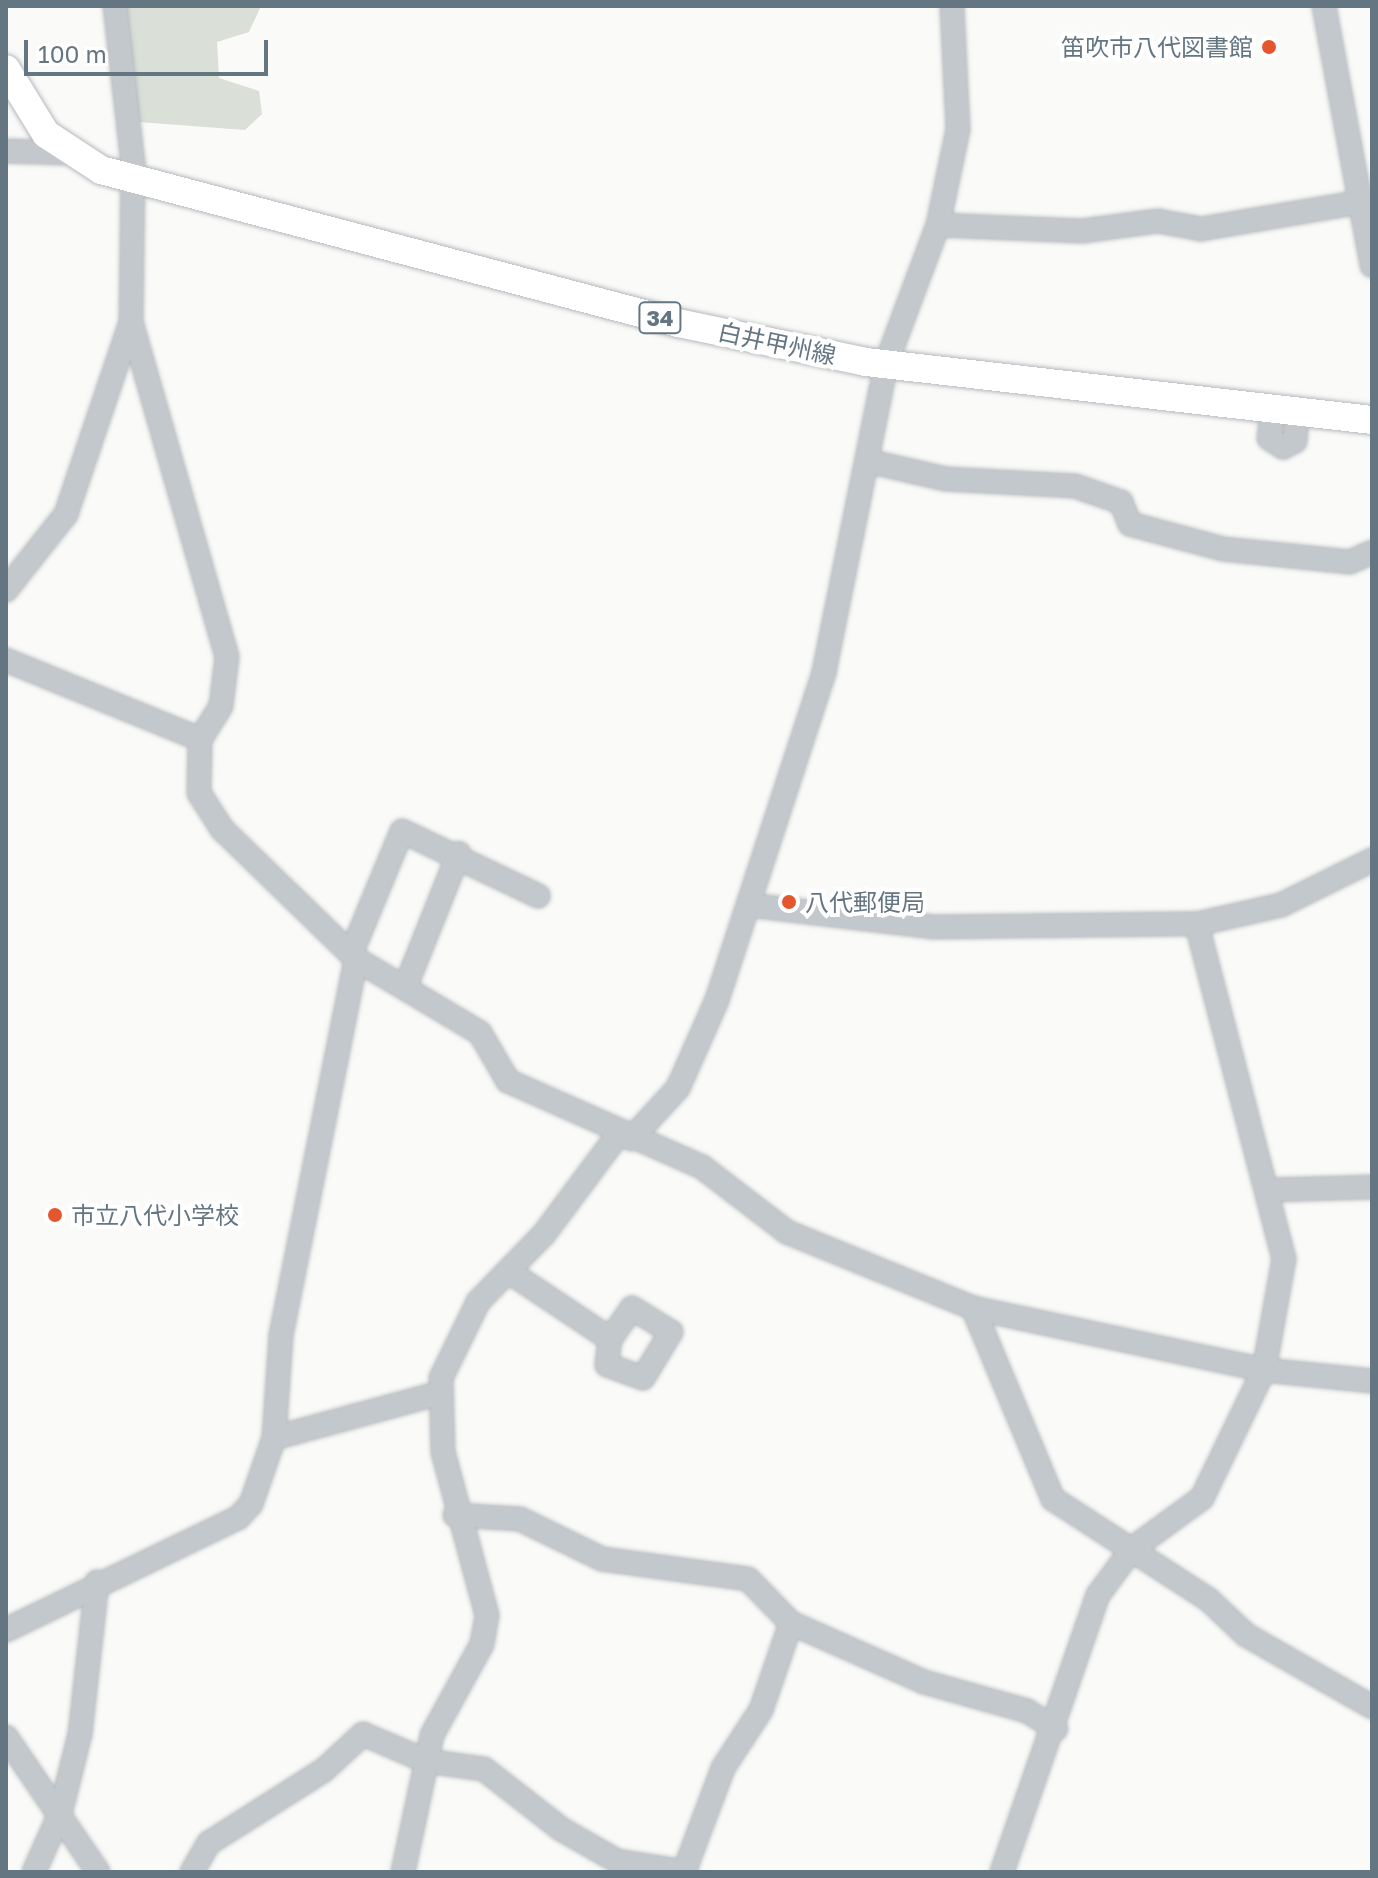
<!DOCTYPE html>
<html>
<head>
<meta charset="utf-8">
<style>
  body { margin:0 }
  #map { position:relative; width:1378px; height:1878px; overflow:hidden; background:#fafaf8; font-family:"Golos Text","Noto Sans JP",sans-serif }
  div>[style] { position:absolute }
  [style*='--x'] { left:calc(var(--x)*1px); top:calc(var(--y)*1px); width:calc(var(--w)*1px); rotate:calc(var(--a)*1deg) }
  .green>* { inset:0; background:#dadfd7 }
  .roads { filter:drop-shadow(0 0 2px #b5babe) drop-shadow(0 0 2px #b5babe) }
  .minor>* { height:22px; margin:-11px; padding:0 11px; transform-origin:11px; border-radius:11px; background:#c3c8cc }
  .major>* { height:28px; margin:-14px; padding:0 14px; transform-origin:14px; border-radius:14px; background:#fff }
  .dots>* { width:22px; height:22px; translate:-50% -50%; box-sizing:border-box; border:4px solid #fff; border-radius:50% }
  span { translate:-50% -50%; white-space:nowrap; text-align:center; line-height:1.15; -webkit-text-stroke:8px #fff; paint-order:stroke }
  .shield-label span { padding:2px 6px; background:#fff; border:2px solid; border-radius:6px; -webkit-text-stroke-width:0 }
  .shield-label { font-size:22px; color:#657683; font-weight:700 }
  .poi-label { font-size:24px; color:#657683 }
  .right { translate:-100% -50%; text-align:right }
  .left { translate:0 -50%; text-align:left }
  .street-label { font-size:24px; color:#657683 }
  .frame { position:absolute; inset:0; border:8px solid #657683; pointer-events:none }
  .scale { position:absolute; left:24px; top:40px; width:244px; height:36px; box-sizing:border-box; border:4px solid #657683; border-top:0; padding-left:10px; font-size:24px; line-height:28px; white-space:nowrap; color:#657683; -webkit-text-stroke:6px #fff; paint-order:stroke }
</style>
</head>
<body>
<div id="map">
  <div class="green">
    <i style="clip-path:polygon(122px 6px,261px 6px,249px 32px,217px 42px,219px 78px,259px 91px,262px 114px,245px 130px,139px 122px)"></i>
  </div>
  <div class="roads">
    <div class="minor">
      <i style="--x:115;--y:6;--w:158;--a:83.5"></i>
      <i style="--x:133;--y:163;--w:159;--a:90.7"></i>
      <i style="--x:131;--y:322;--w:348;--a:74"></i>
      <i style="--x:227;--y:657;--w:49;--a:97"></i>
      <i style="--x:221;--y:706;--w:39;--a:122"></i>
      <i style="--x:200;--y:739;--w:54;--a:91.1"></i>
      <i style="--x:199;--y:793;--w:43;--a:57.4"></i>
      <i style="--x:222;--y:829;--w:187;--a:44.1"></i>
      <i style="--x:356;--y:959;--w:144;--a:30.8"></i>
      <i style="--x:480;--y:1033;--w:56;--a:59.7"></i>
      <i style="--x:508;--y:1081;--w:212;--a:23.9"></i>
      <i style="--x:702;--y:1167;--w:107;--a:37.4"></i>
      <i style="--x:787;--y:1232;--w:201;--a:22.2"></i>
      <i style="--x:973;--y:1308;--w:298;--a:12"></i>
      <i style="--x:1264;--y:1370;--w:109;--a:5.8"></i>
      <i style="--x:1324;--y:6;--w:264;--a:79.5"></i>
      <i style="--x:6;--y:151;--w:63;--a:1.8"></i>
      <i style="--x:938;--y:225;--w:144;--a:2.4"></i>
      <i style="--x:1082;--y:231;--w:77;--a:-7.5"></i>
      <i style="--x:1158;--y:221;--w:44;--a:10.5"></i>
      <i style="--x:1201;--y:229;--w:162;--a:-9.6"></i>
      <i style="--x:1273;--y:406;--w:32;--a:97"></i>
      <i style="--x:1269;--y:438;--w:17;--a:33"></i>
      <i style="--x:1283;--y:447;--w:13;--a:-27"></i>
      <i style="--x:1295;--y:441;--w:32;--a:-86"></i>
      <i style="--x:867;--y:461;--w:81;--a:12.8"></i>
      <i style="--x:946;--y:479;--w:129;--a:3.1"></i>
      <i style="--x:1075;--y:486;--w:49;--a:19.2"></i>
      <i style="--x:1121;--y:502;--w:24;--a:68"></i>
      <i style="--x:1130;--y:524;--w:96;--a:15"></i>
      <i style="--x:1223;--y:549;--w:128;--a:5.8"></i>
      <i style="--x:1350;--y:562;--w:24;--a:-24"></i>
      <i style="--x:6;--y:590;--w:97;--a:-51.7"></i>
      <i style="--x:66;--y:514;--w:203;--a:-71.3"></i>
      <i style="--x:6;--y:660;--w:209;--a:22.2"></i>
      <i style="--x:749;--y:905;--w:185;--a:6.8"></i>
      <i style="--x:933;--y:927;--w:264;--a:-0.7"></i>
      <i style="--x:1197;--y:924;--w:86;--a:-12.7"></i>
      <i style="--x:1281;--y:905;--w:102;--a:-26.3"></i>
      <i style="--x:351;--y:954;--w:133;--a:-67.5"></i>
      <i style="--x:402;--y:831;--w:151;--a:25.5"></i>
      <i style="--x:405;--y:988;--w:145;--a:-68.2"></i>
      <i style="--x:631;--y:1139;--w:69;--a:-47.3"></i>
      <i style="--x:678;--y:1088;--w:96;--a:-66.1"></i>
      <i style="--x:717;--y:1000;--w:345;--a:-71.9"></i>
      <i style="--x:824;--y:672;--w:314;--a:-78.6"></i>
      <i style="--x:886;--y:364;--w:148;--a:-69.5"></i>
      <i style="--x:938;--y:225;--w:98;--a:-78.2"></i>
      <i style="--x:958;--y:129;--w:123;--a:-92.8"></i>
      <i style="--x:1271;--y:1190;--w:101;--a:-1.7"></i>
      <i style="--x:508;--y:1271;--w:123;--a:33.7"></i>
      <i style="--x:610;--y:1339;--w:26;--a:97"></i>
      <i style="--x:607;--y:1365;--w:38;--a:20"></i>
      <i style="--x:643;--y:1378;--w:54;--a:-58.7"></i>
      <i style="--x:671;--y:1332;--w:46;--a:-148.4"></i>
      <i style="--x:632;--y:1308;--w:38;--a:125"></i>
      <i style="--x:973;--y:1308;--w:207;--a:67.3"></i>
      <i style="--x:1053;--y:1499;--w:186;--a:32.9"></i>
      <i style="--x:1209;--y:1600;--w:51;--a:43.4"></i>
      <i style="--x:1246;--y:1635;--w:145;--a:29.7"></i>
      <i style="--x:274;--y:1438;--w:172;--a:-15.2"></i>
      <i style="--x:455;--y:1515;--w:65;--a:3.5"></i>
      <i style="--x:520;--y:1519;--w:91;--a:26"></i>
      <i style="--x:602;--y:1559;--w:147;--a:7.8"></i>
      <i style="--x:748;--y:1579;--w:62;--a:45.7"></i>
      <i style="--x:791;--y:1623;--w:145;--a:23.9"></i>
      <i style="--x:924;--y:1682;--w:107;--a:15.7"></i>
      <i style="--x:1027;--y:1711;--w:34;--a:32"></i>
      <i style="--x:6;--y:1630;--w:258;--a:-25.8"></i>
      <i style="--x:238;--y:1518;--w:19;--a:-47"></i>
      <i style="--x:251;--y:1504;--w:70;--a:-70.8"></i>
      <i style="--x:274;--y:1438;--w:103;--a:-86.1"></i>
      <i style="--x:281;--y:1335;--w:383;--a:-78.7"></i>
      <i style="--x:6;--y:1737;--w:163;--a:55.7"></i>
      <i style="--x:34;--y:1872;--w:64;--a:-65.9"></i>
      <i style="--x:60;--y:1814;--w:82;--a:-76"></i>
      <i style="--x:80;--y:1734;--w:153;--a:-83.6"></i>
      <i style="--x:192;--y:1872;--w:34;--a:-60"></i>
      <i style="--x:209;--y:1843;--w:136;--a:-32.4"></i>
      <i style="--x:324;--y:1770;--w:53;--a:-42.7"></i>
      <i style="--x:363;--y:1734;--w:69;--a:23.2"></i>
      <i style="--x:426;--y:1761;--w:59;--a:7.9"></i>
      <i style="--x:484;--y:1769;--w:98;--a:37.9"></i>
      <i style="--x:561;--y:1829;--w:64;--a:29.7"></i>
      <i style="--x:617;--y:1861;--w:70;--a:9.1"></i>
      <i style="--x:403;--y:1872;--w:140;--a:-78"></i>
      <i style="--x:432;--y:1735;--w:104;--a:-61.2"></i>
      <i style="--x:482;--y:1644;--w:29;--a:-80"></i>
      <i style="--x:487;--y:1615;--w:169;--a:-105.1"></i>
      <i style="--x:443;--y:1452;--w:74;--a:-91.5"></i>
      <i style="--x:441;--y:1378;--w:85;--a:-64"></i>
      <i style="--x:478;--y:1302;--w:95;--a:-45.9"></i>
      <i style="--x:544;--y:1234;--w:127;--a:-53.3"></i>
      <i style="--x:684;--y:1872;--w:111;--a:-69.4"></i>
      <i style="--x:723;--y:1768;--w:69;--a:-56.8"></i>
      <i style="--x:761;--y:1710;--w:92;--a:-71"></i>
      <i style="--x:1002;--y:1872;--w:293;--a:-70.9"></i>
      <i style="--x:1098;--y:1595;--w:57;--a:-53.5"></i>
      <i style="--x:1132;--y:1549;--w:87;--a:-36.1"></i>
      <i style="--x:1202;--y:1498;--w:142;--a:-64.2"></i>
      <i style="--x:1264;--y:1370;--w:113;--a:-79.8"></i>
      <i style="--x:1284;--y:1259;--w:346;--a:-104.6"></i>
    </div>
    <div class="major">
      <i style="--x:6;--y:69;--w:76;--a:58.4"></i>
      <i style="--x:46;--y:134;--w:66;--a:33.2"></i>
      <i style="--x:101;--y:170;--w:597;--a:14.85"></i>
      <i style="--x:678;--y:323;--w:192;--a:11.7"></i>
      <i style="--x:866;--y:362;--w:509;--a:6.54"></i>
    </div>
  </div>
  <div class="dots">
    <i style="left:1269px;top:47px;background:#e4572e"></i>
    <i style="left:789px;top:902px;background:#e4572e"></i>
    <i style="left:55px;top:1215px;background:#e4572e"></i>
  </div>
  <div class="shield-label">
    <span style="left:660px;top:318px">34</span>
  </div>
  <div class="poi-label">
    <span class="right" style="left:1253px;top:47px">笛吹市八代図書館</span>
    <span class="left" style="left:805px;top:902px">八代郵便局</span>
    <span class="left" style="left:71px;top:1215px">市立八代小学校</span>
  </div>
  <div class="street-label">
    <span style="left:777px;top:343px;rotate:12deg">白井甲州線</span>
  </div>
  <div class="frame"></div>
  <div class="scale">100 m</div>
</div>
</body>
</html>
